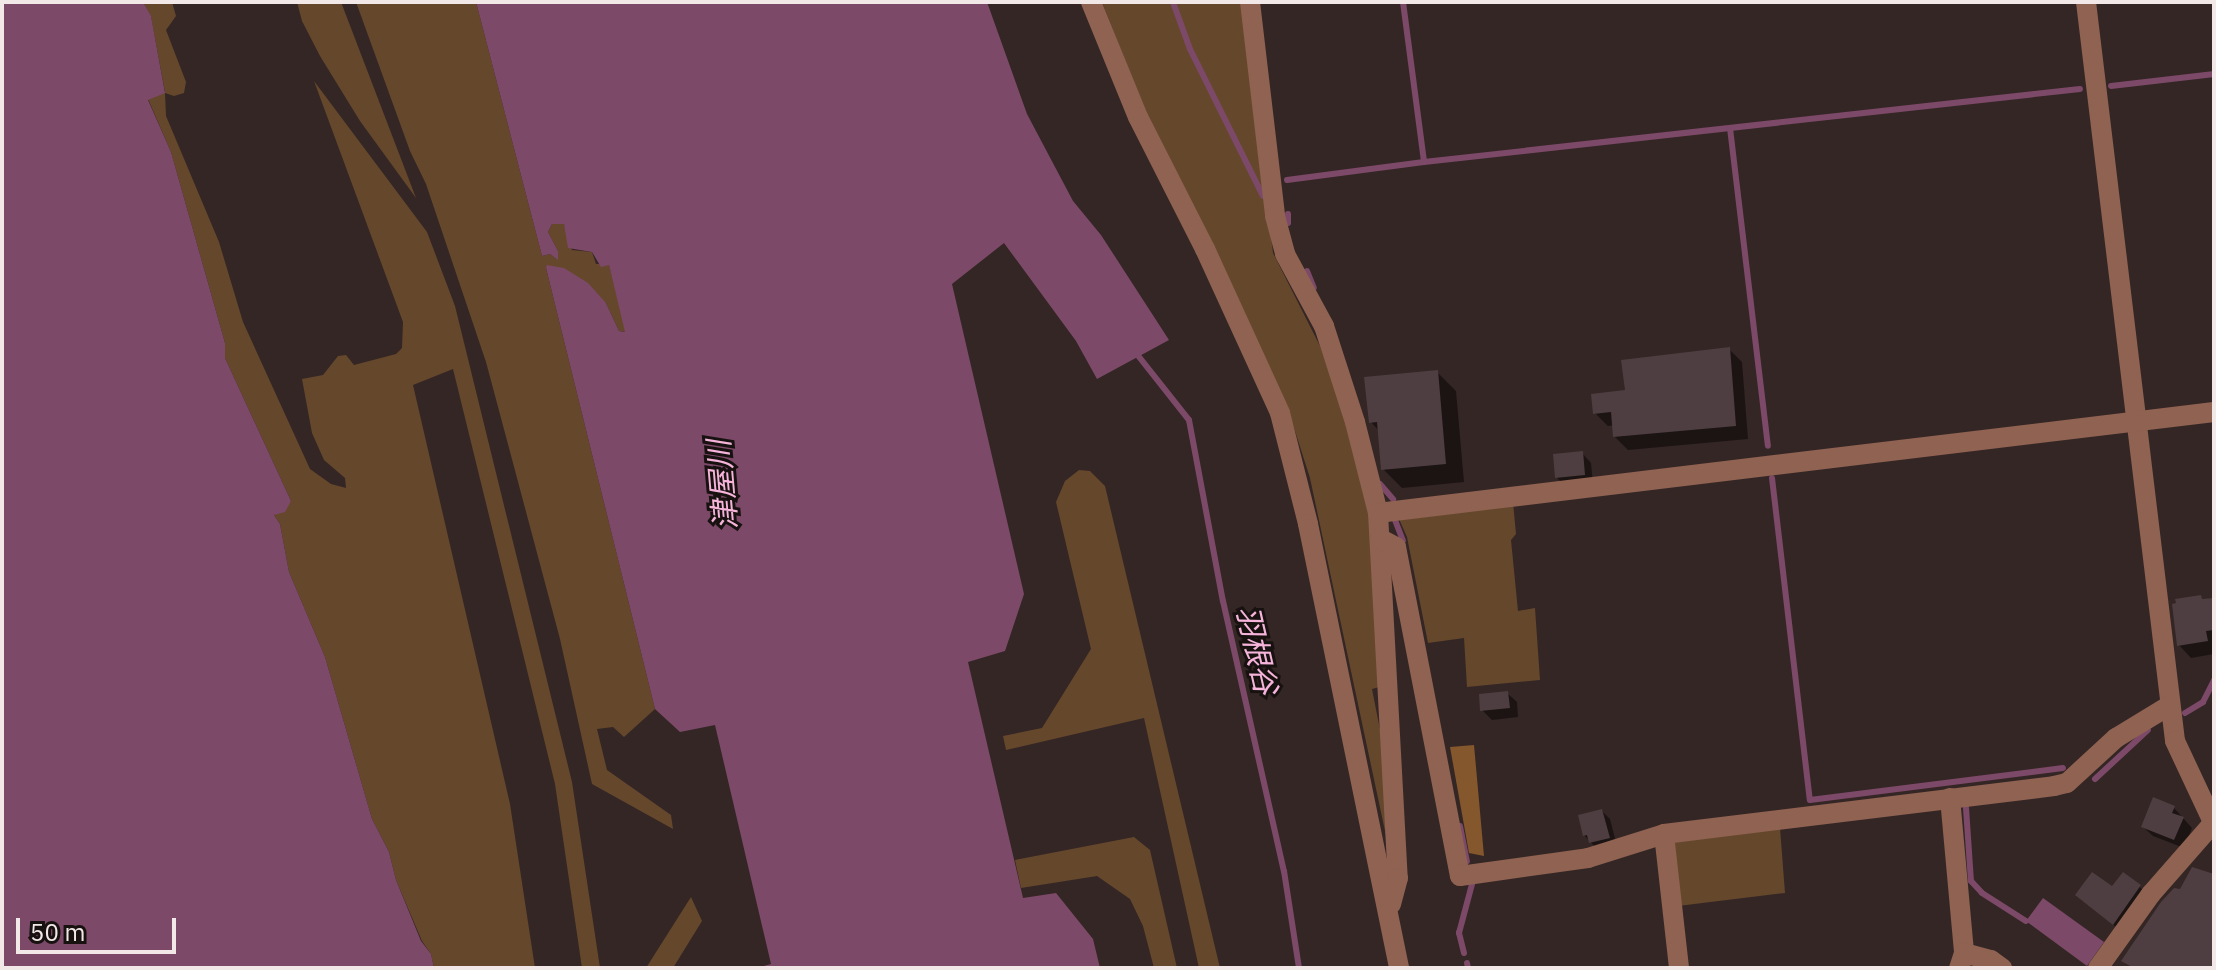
<!DOCTYPE html>
<html>
<head>
<meta charset="utf-8">
<style>
  body { margin:0 }
  #map { position:relative; width:2216px; height:970px; overflow:hidden; background:#342625; font-family:"IBM Plex Sans","Noto Sans JP",sans-serif }
  div>[style] { position:absolute }
  [style*='--x'] { left:calc(var(--x)*1px); top:calc(var(--y)*1px); width:calc(var(--w)*1px); rotate:calc(var(--a)*1deg) }
  .green>* { inset:0; background:#65472c }
  .forest>* { inset:0; background:#84572d }
  .water>* { inset:0; background:#7d4968 }
  .shadow>* { inset:0; background:#0007 }
  .stream>* { height:6px; margin:-3px; padding:0 3px; transform-origin:3px; border-radius:3px; background:#7d4968 }
  .building>* { inset:0; background:#4e3e41 }
  .minor>* { height:20px; margin:-10px; padding:0 10px; transform-origin:10px; border-radius:10px; background:#8f6251 }
  span { translate:-50% -50%; white-space:nowrap; text-align:center; line-height:1.15; -webkit-text-stroke:6px #171110; paint-order:stroke }
  .water-label { font-size:30px; color:#f7b4db; font-style:italic }
  .frame { position:absolute; inset:0; border:4px solid #f2e8e7; pointer-events:none }
  .scale { position:absolute; left:16px; top:918px; width:160px; height:36px; box-sizing:border-box; border:4px solid #f2e8e7; border-top:0; padding-left:10px; font-size:24px; line-height:28px; white-space:nowrap; color:#f2e8e7; -webkit-text-stroke:6px #171110; paint-order:stroke }
</style>
</head>
<body>
<div id="map">
  <div class="green">
    <i style="clip-path:polygon(143px 2px,172px 2px,176px 16px,166px 30px,186px 82px,184px 93px,174px 96px,165px 93px,166px 116px,219px 242px,243px 322px,310px 469px,331px 484px,346px 488px,345px 478px,324px 460px,312px 433px,302px 379px,323px 375px,338px 356px,346px 355px,354px 365px,396px 354px,402px 348px,403px 322px,314px 81px,427px 232px,455px 306px,572px 782px,600px 968px,582px 968px,555px 784px,453px 369px,413px 385px,510px 804px,535px 968px,434px 968px,431px 954px,422px 941px,396px 880px,389px 852px,372px 819px,325px 657px,289px 572px,280px 524px,274px 515px,291px 501px,225px 358px,225px 343px,171px 152px,148px 99px,165px 92px,151px 17px)"></i>
    <i style="clip-path:polygon(297px 2px,341px 2px,416px 198px,360px 121px,320px 56px,302px 21px)"></i>
    <i style="clip-path:polygon(356px 2px,476px 2px,542px 256px,550px 254px,557px 259px,558px 251px,548px 232px,552px 224px,564px 224px,572px 250px,592px 252px,596px 264px,609px 264px,626px 332px,619px 331px,606px 303px,554px 268px,546px 268px,655px 709px,624px 737px,613px 727px,597px 729px,607px 770px,671px 815px,673px 829px,592px 784px,560px 639px,486px 362px,426px 184px,410px 151px)"></i>
    <i style="clip-path:polygon(1102px 2px,1243px 2px,1273px 253px,1320px 346px,1348px 428px,1369px 516px,1383px 686px,1372px 689px,1383px 745px,1392px 864px,1310px 478px,1288px 409px,1147px 115px)"></i>
    <i style="clip-path:polygon(1079px 470px,1090px 471px,1105px 486px,1220px 968px,1199px 968px,1144px 718px,1006px 750px,1003px 736px,1042px 728px,1091px 649px,1056px 502px,1065px 481px)"></i>
    <i style="clip-path:polygon(1513px 502px,1516px 534px,1511px 540px,1518px 611px,1535px 608px,1540px 680px,1467px 687px,1464px 638px,1428px 643px,1407px 537px,1399px 519px)"></i>
    <i style="clip-path:polygon(1780px 828px,1785px 893px,1678px 906px,1674px 839px)"></i>
    <i style="clip-path:polygon(1134px 837px,1150px 850px,1177px 968px,1154px 968px,1143px 926px,1130px 899px,1097px 876px,1021px 888px,1015px 860px)"></i>
    <i style="clip-path:polygon(691px 897px,702px 921px,673px 968px,646px 968px)"></i>
  </div>
  <div class="forest">
    <i style="clip-path:polygon(1474px 745px,1484px 856px,1469px 853px,1450px 747px)"></i>
  </div>
  <div class="water">
    <i style="clip-path:polygon(2px 2px,143px 2px,151px 16px,165px 93px,148px 100px,171px 152px,225px 343px,225px 358px,291px 501px,285px 512px,274px 515px,280px 524px,289px 572px,325px 657px,372px 819px,389px 852px,396px 880px,421px 941px,431px 954px,434px 968px,2px 968px)"></i>
    <i style="clip-path:polygon(476px 2px,987px 2px,1027px 114px,1073px 201px,1101px 235px,1169px 340px,1097px 379px,1076px 341px,1004px 243px,952px 284px,1024px 594px,1005px 651px,968px 662px,1023px 898px,1056px 893px,1093px 939px,1100px 968px,757px 968px,771px 964px,715px 725px,680px 732px,655px 709px,546px 268px,547px 265px,564px 268px,588px 283px,606px 303px,619px 331px,625px 332px,609px 265px,601px 267px,592px 252px,568px 248px,564px 224px,552px 224px,548px 232px,558px 251px,558px 260px,550px 254px,542px 256px)"></i>
    <i style="clip-path:polygon(2043px 898px,2104px 942px,2087px 966px,2026px 921px)"></i>
  </div>
  <div class="shadow">
    <i style="clip-path:polygon(1729px 349px,1742px 362px,1748px 439px,1628px 450px,1615px 437px,1614px 425px,1608px 426px,1595px 413px)"></i>
    <i style="clip-path:polygon(1437px 372px,1456px 391px,1464px 482px,1402px 488px,1383px 469px,1380px 432px,1371px 422px)"></i>
    <i style="clip-path:polygon(1582px 453px,1591px 463px,1593px 484px,1567px 487px,1557px 478px)"></i>
    <i style="clip-path:polygon(2200px 597px,2204px 601px,2214px 600px,2214px 654px,2191px 658px,2179px 645px)"></i>
    <i style="clip-path:polygon(1507px 693px,1517px 702px,1518px 717px,1492px 720px,1482px 710px)"></i>
    <i style="clip-path:polygon(2174px 808px,2192px 828px,2184px 848px,2153px 836px,2143px 827px)"></i>
    <i style="clip-path:polygon(1602px 811px,1610px 819px,1617px 846px,1599px 851px,1584px 835px)"></i>
    <i style="clip-path:polygon(2124px 874px,2148px 894px,2121px 931px,2077px 895px,2112px 889px)"></i>
  </div>
  <div class="stream">
    <i style="--x:1403;--y:2;--w:161;--a:82.5"></i>
    <i style="--x:1424;--y:162;--w:660;--a:-6.35"></i>
    <i style="--x:1174;--y:5;--w:47;--a:70"></i>
    <i style="--x:1190;--y:49;--w:164;--a:63.6"></i>
    <i style="--x:2111;--y:86;--w:104;--a:-6.6"></i>
    <i style="--x:1730;--y:128;--w:320;--a:83.2"></i>
    <i style="--x:1287;--y:180;--w:138;--a:-7.5"></i>
    <i style="--x:1288;--y:214;--w:9;--a:90"></i>
    <i style="--x:1307;--y:271;--w:18;--a:68"></i>
    <i style="--x:1136;--y:353;--w:85;--a:51.7"></i>
    <i style="--x:1189;--y:420;--w:184;--a:79.4"></i>
    <i style="--x:1223;--y:601;--w:277;--a:77.3"></i>
    <i style="--x:1284;--y:871;--w:98;--a:81.2"></i>
    <i style="--x:1772;--y:478;--w:324;--a:83.3"></i>
    <i style="--x:1810;--y:800;--w:255;--a:-7.2"></i>
    <i style="--x:1380;--y:484;--w:20;--a:49"></i>
    <i style="--x:1395;--y:520;--w:22;--a:69"></i>
    <i style="--x:2185;--y:713;--w:21;--a:-31"></i>
    <i style="--x:2203;--y:702;--w:25;--a:-63"></i>
    <i style="--x:2095;--y:779;--w:72;--a:-42.8"></i>
    <i style="--x:1966;--y:808;--w:73;--a:86.1"></i>
    <i style="--x:1971;--y:881;--w:16;--a:47"></i>
    <i style="--x:1982;--y:893;--w:52;--a:32.5"></i>
    <i style="--x:1460;--y:826;--w:36;--a:79"></i>
    <i style="--x:1464;--y:953;--w:21;--a:-104"></i>
    <i style="--x:1459;--y:933;--w:51;--a:-75.1"></i>
    <i style="--x:1467;--y:963;--w:5;--a:79"></i>
  </div>
  <div class="building">
    <i style="clip-path:polygon(1730px 347px,1736px 426px,1613px 437px,1611px 412px,1593px 414px,1591px 394px,1625px 390px,1621px 360px)"></i>
    <i style="clip-path:polygon(1438px 370px,1446px 464px,1381px 470px,1377px 422px,1369px 423px,1364px 377px)"></i>
    <i style="clip-path:polygon(1583px 451px,1585px 475px,1555px 478px,1553px 454px)"></i>
    <i style="clip-path:polygon(2201px 595px,2202px 599px,2214px 598px,2214px 630px,2206px 631px,2208px 641px,2177px 646px,2172px 604px,2176px 603px,2175px 599px)"></i>
    <i style="clip-path:polygon(1508px 691px,1510px 708px,1480px 711px,1479px 694px)"></i>
    <i style="clip-path:polygon(2153px 797px,2175px 806px,2172px 813px,2184px 817px,2174px 840px,2141px 827px)"></i>
    <i style="clip-path:polygon(1602px 809px,1610px 838px,1589px 843px,1587px 835px,1583px 836px,1578px 815px)"></i>
    <i style="clip-path:polygon(2192px 867px,2214px 874px,2214px 968px,2134px 968px,2121px 961px,2161px 902px,2174px 888px,2180px 889px)"></i>
    <i style="clip-path:polygon(2092px 872px,2112px 886px,2123px 872px,2141px 885px,2113px 925px,2075px 895px)"></i>
  </div>
  <div class="minor">
    <i style="--x:1091;--y:2;--w:124;--a:67.8"></i>
    <i style="--x:1138;--y:117;--w:148;--a:63.1"></i>
    <i style="--x:1205;--y:249;--w:180;--a:65.4"></i>
    <i style="--x:1280;--y:413;--w:114;--a:75.8"></i>
    <i style="--x:1308;--y:524;--w:453;--a:78.4"></i>
    <i style="--x:1250;--y:2;--w:215;--a:83.3"></i>
    <i style="--x:1275;--y:216;--w:39;--a:75"></i>
    <i style="--x:1285;--y:254;--w:82;--a:61.6"></i>
    <i style="--x:1324;--y:326;--w:101;--a:72.1"></i>
    <i style="--x:1355;--y:422;--w:94;--a:75.8"></i>
    <i style="--x:1378;--y:513;--w:366;--a:86.9"></i>
    <i style="--x:1398;--y:878;--w:27;--a:105"></i>
    <i style="--x:2086;--y:2;--w:744;--a:83.13"></i>
    <i style="--x:2175;--y:741;--w:89;--a:64.9"></i>
    <i style="--x:1378;--y:513;--w:842;--a:-6.89"></i>
    <i style="--x:1381;--y:539;--w:17;--a:28"></i>
    <i style="--x:1396;--y:547;--w:335;--a:79"></i>
    <i style="--x:1460;--y:876;--w:129;--a:-8"></i>
    <i style="--x:1588;--y:858;--w:80;--a:-17.5"></i>
    <i style="--x:1664;--y:834;--w:393;--a:-7"></i>
    <i style="--x:2054;--y:786;--w:13;--a:-13"></i>
    <i style="--x:2067;--y:783;--w:67;--a:-42.6"></i>
    <i style="--x:2116;--y:738;--w:63;--a:-31.4"></i>
    <i style="--x:1950;--y:798;--w:156;--a:84.8"></i>
    <i style="--x:1964;--y:953;--w:16;--a:108"></i>
    <i style="--x:1664;--y:834;--w:135;--a:83.6"></i>
    <i style="--x:1964;--y:953;--w:28;--a:15"></i>
    <i style="--x:1991;--y:960;--w:14;--a:36"></i>
    <i style="--x:2098;--y:968;--w:91;--a:-54.4"></i>
    <i style="--x:2151;--y:894;--w:96;--a:-48.8"></i>
  </div>
  <div class="water-label">
    <span style="left:722px;top:485px;rotate:-95deg">津屋川</span>
    <span style="left:1257px;top:650px;rotate:77deg">羽根谷</span>
  </div>
  <div class="frame"></div>
  <div class="scale">50 m</div>
</div>
</body>
</html>
